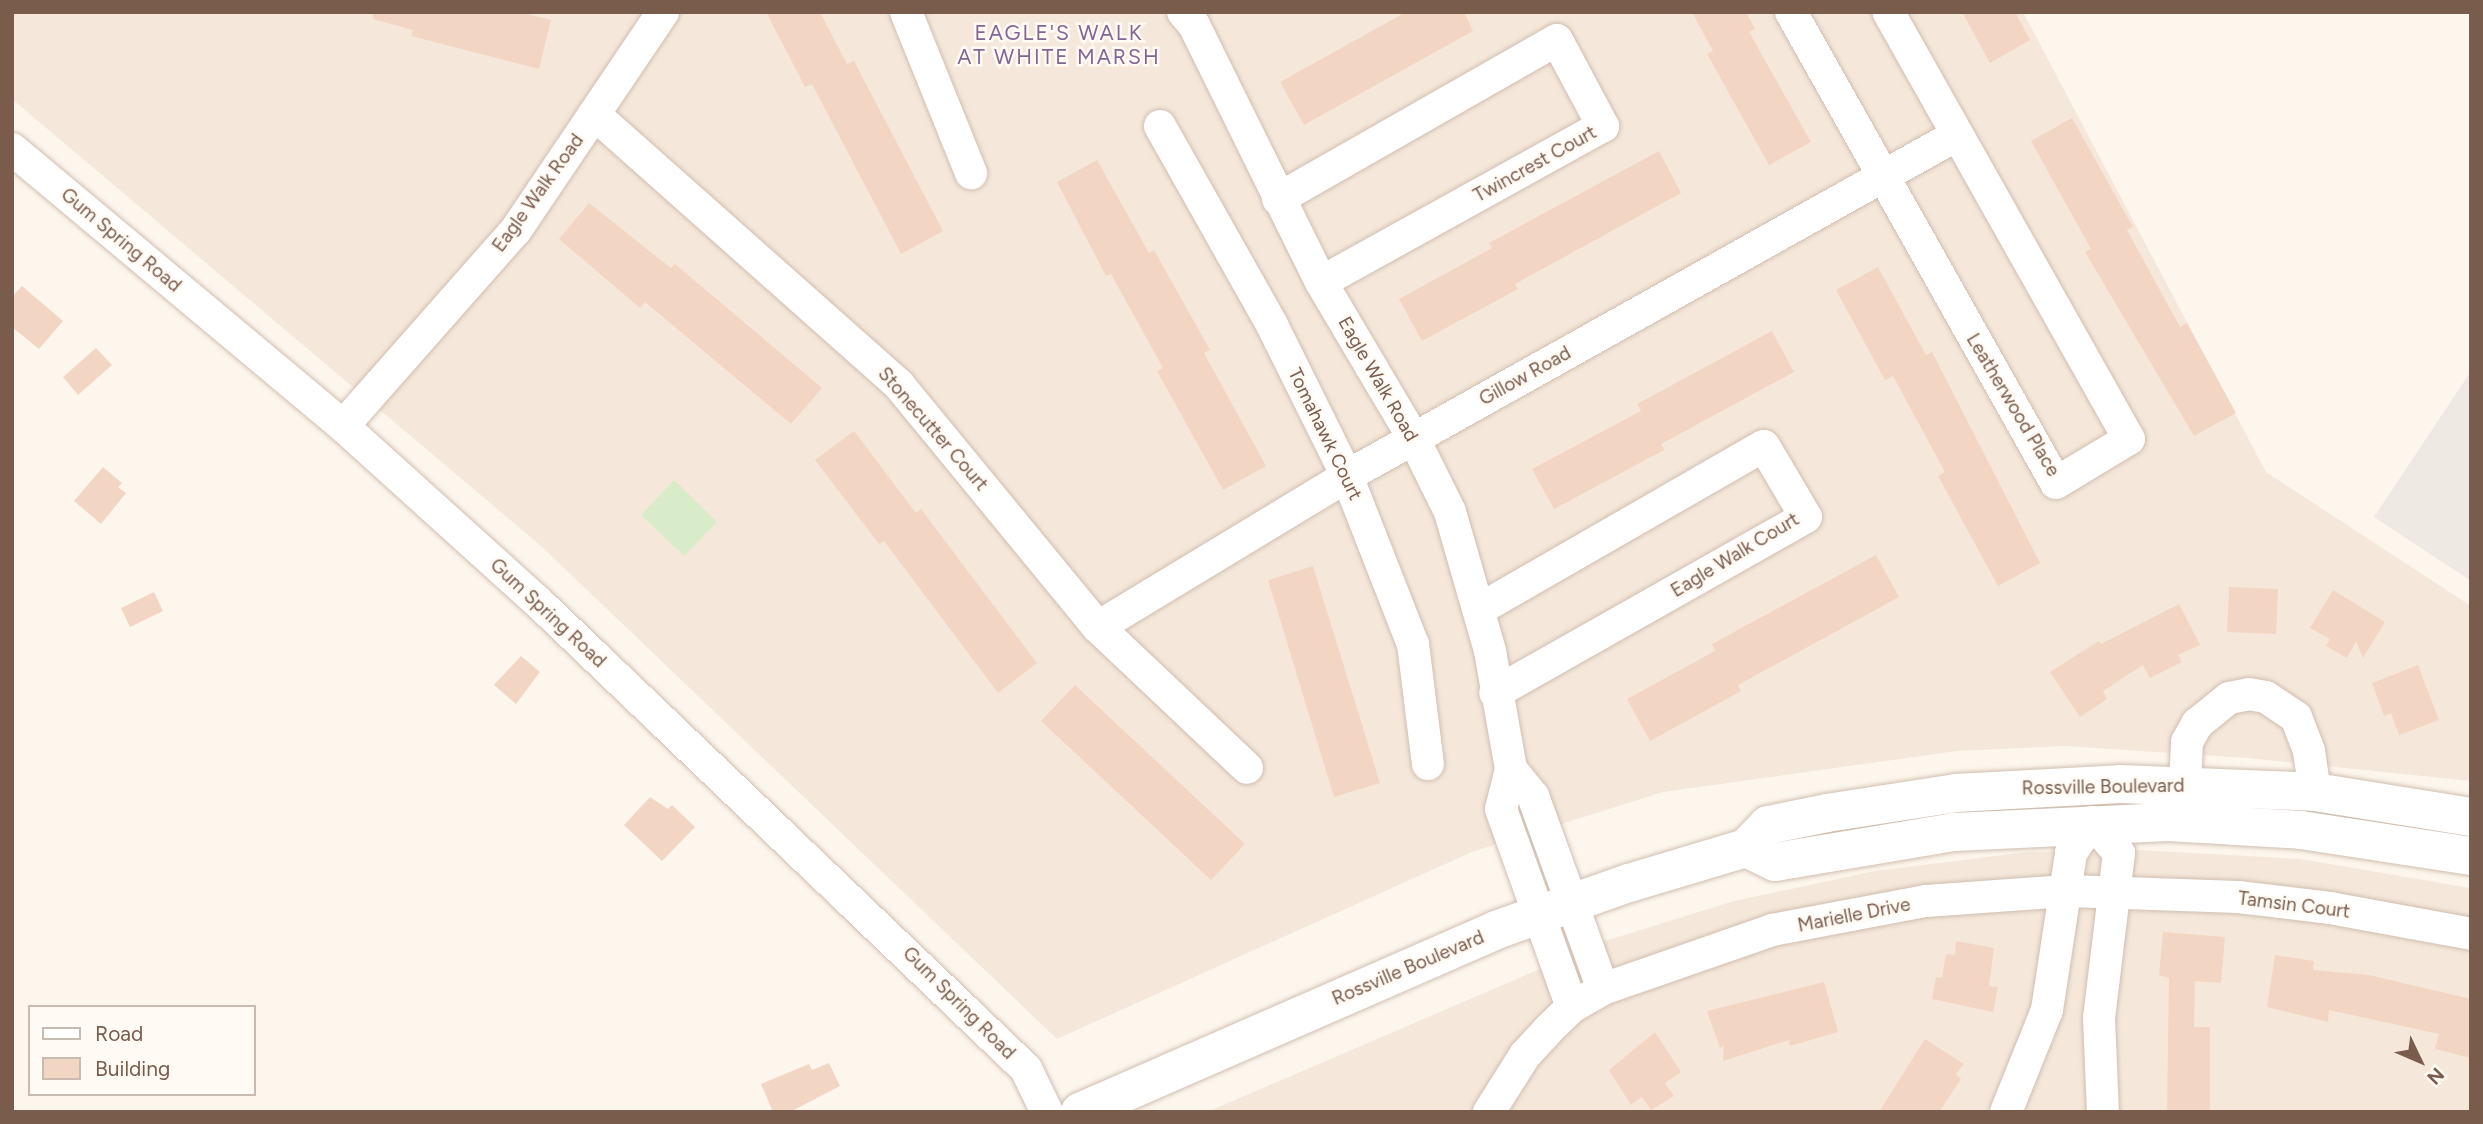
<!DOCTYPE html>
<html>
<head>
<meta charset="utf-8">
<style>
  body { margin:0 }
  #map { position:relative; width:2483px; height:1124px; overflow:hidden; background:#fdf6ec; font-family:Figtree,sans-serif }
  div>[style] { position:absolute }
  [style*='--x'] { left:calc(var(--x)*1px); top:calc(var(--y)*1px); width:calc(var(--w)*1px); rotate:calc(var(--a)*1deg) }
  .residential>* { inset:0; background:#f5e8da }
  .industrial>* { inset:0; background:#efe9e4 }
  .green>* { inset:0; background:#d8ecc9 }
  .building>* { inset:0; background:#f3d5c3 }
  .roads { filter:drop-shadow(0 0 2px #d1beb0) drop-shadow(0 0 2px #d1beb0) }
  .minor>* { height:32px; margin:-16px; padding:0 16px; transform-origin:16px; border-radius:16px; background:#fff }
  .secondary>* { height:38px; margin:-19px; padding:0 19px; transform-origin:19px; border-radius:19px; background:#fff }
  span { translate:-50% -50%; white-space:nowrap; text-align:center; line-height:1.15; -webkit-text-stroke:5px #fffaf3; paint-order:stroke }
  .street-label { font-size:19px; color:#7a5c4d }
  .neighbourhood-label { font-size:21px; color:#846695; letter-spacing:2px }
  .frame { position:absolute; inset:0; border:14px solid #7a5c4d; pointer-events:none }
  .legend { position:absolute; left:28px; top:1005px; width:228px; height:91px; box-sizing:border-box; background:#fffaf3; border:2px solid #cabbb1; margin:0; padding:9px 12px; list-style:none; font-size:21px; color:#7a5c4d }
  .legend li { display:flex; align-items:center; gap:14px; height:35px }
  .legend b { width:35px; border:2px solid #cabbb1 }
  .north { position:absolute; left:2385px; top:1026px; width:70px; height:70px; -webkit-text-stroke:5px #fffaf3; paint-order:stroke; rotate:134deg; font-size:19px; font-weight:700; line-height:28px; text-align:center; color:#7a5c4d }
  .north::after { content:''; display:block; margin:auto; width:24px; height:32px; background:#7a5c4d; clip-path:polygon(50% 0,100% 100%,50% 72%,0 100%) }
</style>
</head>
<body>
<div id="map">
  <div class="residential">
    <i style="clip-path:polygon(12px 12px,2023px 12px,2266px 472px,2471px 606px,2471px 781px,2248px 758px,2065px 746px,1957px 751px,1663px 792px,1472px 852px,1057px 1039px,541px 546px,12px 99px)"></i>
    <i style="clip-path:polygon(2138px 850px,2300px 859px,2471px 888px,2471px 1112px,1207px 1112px,1605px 941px,1734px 901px,1875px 871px,2027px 852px)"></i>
  </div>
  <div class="industrial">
    <i style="clip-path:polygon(2471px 371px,2471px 581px,2374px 517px)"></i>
  </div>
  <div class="green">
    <i style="clip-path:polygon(674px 480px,717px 522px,684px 556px,641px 515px)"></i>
  </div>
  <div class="building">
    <i style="clip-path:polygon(373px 12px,520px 12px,551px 20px,539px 69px,411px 36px,413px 30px,373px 19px)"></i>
    <i style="clip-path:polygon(766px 12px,820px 12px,847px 64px,854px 61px,943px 231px,901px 254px,812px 84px,805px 87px)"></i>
    <i style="clip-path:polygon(1406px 12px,1464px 12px,1473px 31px,1304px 125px,1280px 82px)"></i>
    <i style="clip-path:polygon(1692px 12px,1746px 12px,1755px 29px,1749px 32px,1811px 142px,1769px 165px,1707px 54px,1713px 51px)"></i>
    <i style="clip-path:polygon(1962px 12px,2015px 12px,2030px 40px,1990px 63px)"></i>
    <i style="clip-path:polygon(2072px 118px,2133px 227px,2127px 230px,2180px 327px,2187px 323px,2236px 413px,2194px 436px,2085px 252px,2091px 249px,2031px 141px)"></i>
    <i style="clip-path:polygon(1659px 151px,1681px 193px,1515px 284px,1518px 289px,1422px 341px,1399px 299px,1492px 248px,1489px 243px)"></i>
    <i style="clip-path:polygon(1097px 160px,1149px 253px,1154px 250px,1210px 350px,1204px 353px,1266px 466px,1223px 490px,1157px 371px,1163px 368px,1111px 274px,1106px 276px,1057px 182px)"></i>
    <i style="clip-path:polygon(589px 203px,671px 268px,675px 264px,822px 388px,791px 424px,645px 302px,640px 308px,559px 239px)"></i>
    <i style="clip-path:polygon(1878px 267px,1926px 355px,1932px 352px,2040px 563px,1998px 586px,1938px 476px,1945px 472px,1893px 376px,1885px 380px,1836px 290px)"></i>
    <i style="clip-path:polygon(22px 286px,63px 321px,39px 349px,12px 327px,12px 297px)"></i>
    <i style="clip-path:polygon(1772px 331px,1794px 372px,1661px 444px,1664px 450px,1554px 509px,1532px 469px,1641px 411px,1637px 404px)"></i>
    <i style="clip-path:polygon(96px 348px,112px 365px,78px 395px,63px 377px)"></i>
    <i style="clip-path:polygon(854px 431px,916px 513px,921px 509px,1037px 663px,998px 693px,884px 541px,879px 544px,815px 460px)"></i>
    <i style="clip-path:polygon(103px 467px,122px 483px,118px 487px,126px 493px,101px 524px,74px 501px)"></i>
    <i style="clip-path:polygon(1876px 555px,1899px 597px,1738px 685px,1741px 691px,1650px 741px,1627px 699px,1715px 651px,1712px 644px)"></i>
    <i style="clip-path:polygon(1313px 566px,1380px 783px,1334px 797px,1268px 580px)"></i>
    <i style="clip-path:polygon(2229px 587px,2278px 589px,2276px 634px,2227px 632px)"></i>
    <i style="clip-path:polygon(2333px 590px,2385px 622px,2363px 658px,2356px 641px,2347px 658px,2326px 646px,2330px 639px,2310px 628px)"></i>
    <i style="clip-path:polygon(154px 592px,163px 611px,130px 627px,121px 608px)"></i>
    <i style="clip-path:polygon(2179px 604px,2200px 645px,2178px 655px,2182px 662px,2150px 678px,2143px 665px,2103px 691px,2107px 699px,2080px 717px,2050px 672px,2099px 641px,2101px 644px)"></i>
    <i style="clip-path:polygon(521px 656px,540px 672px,516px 704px,494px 685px)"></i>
    <i style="clip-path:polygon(2418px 665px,2439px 720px,2399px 735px,2391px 713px,2384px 716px,2372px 683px)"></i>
    <i style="clip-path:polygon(1075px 685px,1245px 844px,1211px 880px,1041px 721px)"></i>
    <i style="clip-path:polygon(650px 797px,668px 809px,672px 805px,695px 827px,662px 861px,624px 825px)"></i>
    <i style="clip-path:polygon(2163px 932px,2225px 937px,2221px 983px,2195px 981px,2194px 1027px,2210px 1027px,2210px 1112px,2167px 1112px,2169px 978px,2159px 975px)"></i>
    <i style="clip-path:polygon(1956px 941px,1994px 948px,1989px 986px,1998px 987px,1993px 1012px,1932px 999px,1936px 977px,1942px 978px,1946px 954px,1955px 955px)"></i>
    <i style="clip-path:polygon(2275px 955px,2314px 961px,2313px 970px,2369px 975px,2471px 999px,2471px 1058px,2435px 1049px,2439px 1034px,2329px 1010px,2328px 1022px,2267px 1007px)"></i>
    <i style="clip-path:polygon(1824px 982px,1838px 1032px,1790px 1046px,1789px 1040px,1723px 1061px,1724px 1045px,1720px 1048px,1707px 1011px)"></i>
    <i style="clip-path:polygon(1655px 1032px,1681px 1072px,1665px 1083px,1674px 1096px,1651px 1110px,1642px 1097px,1631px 1105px,1609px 1070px)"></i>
    <i style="clip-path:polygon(1925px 1039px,1964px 1064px,1956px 1074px,1961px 1079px,1939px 1112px,1879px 1112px)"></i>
    <i style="clip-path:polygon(829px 1063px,840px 1086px,790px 1112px,773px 1112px,761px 1084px,809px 1064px,812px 1070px)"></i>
  </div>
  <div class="roads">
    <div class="minor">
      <i style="--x:906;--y:12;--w:174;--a:68"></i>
      <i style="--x:1183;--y:12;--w:17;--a:50"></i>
      <i style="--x:1194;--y:25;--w:287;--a:63.7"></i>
      <i style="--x:1321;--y:282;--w:182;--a:59.4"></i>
      <i style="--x:1414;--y:439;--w:81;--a:63.7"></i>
      <i style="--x:1450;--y:512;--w:145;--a:73.9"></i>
      <i style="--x:1490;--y:651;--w:120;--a:79.9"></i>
      <i style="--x:1511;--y:769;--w:41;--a:104"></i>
      <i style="--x:1501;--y:809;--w:210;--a:70.3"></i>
      <i style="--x:1791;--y:12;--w:540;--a:60.64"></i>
      <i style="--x:2056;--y:483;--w:85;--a:-31.1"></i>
      <i style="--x:2129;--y:439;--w:490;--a:-119.4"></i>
      <i style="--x:594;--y:114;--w:408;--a:41.6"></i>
      <i style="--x:899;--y:385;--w:313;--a:50.6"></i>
      <i style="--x:1098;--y:627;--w:205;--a:43.4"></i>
      <i style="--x:1160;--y:126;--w:228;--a:60.6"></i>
      <i style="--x:1272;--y:325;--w:169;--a:63.6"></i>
      <i style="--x:1347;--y:476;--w:180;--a:68.6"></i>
      <i style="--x:1413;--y:644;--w:121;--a:82.9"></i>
      <i style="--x:12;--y:149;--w:432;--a:39.9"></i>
      <i style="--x:343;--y:426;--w:261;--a:42.1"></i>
      <i style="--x:537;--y:601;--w:677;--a:43.74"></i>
      <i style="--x:1026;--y:1069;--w:48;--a:64"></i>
      <i style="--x:1278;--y:199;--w:321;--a:-29.7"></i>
      <i style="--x:1557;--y:40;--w:98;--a:61.9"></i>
      <i style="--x:1603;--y:126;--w:322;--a:151"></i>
      <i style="--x:343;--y:426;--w:261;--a:-48.6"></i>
      <i style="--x:516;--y:230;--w:263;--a:-56"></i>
      <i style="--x:1480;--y:609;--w:327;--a:-29.9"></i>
      <i style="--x:1764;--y:446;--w:82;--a:59.4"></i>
      <i style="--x:1806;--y:517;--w:357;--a:150.5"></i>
      <i style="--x:1098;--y:627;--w:291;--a:-31.2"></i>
      <i style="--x:1347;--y:476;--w:699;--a:-29.21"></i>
      <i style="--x:1511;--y:769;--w:35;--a:51"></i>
      <i style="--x:1533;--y:796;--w:205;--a:70.1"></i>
      <i style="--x:2185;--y:785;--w:43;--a:-87.3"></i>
      <i style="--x:2187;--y:742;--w:21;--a:-61"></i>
      <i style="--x:2197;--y:724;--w:41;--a:-39.1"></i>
      <i style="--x:2229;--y:698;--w:20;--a:-11"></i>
      <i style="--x:2249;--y:694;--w:17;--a:10"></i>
      <i style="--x:2266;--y:697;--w:36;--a:34"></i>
      <i style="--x:2296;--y:717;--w:36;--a:69"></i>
      <i style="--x:2309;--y:751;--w:41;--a:81.7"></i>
      <i style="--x:1489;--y:1112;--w:67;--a:-57.7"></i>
      <i style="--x:1525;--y:1055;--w:34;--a:-47"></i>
      <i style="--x:1548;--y:1030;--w:33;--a:-44"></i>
      <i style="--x:1572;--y:1007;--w:36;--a:-30"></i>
      <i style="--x:1603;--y:989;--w:179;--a:-19.2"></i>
      <i style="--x:1772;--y:930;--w:157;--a:-10.7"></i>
      <i style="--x:1926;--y:901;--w:141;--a:-4.1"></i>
      <i style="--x:2067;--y:891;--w:171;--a:2"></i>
      <i style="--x:2238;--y:897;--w:93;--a:6.8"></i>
      <i style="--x:2330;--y:908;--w:143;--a:10.4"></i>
      <i style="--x:2006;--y:1112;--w:110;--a:-68.1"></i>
      <i style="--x:2047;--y:1010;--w:159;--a:-81.3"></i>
      <i style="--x:2071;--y:853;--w:37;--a:-56"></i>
      <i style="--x:2092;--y:822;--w:41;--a:48.9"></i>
      <i style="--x:2119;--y:853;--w:166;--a:96.9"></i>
      <i style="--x:2099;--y:1018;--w:94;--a:87.6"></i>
    </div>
    <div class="secondary">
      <i style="--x:1746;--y:848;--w:32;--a:26"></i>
      <i style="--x:1775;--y:862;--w:181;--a:-9.5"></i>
      <i style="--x:1954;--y:832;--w:214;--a:-2.7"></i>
      <i style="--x:2168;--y:822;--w:133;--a:3.4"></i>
      <i style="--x:2301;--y:830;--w:172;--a:8.7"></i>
      <i style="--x:1080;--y:1112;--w:454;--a:-23.6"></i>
      <i style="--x:1496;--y:930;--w:141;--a:-19.5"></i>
      <i style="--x:1629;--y:883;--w:122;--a:-16.7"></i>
      <i style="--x:1746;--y:848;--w:32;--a:-46"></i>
      <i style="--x:1768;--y:825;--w:60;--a:-11.5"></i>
      <i style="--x:1827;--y:813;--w:131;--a:-8.8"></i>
      <i style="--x:1956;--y:793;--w:164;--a:-3.1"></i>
      <i style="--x:2120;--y:784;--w:195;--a:2.3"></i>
      <i style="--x:2315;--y:792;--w:158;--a:9.1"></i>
    </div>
  </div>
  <div class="street-label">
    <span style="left:1535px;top:164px;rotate:-29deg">Twincrest Court</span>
    <span style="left:538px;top:193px;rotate:-54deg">Eagle Walk Road</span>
    <span style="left:121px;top:240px;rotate:40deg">Gum Spring Road</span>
    <span style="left:1525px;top:376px;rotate:-29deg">Gillow Road</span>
    <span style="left:1378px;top:379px;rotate:60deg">Eagle Walk Road</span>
    <span style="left:2013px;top:405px;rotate:59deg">Leatherwood Place</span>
    <span style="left:933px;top:429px;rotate:49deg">Stonecutter Court</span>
    <span style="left:1325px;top:434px;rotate:64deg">Tomahawk Court</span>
    <span style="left:1735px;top:555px;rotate:-31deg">Eagle Walk Court</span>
    <span style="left:548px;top:613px;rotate:43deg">Gum Spring Road</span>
    <span style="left:2103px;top:787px;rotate:-1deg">Rossville Boulevard</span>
    <span style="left:2294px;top:905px;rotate:7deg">Tamsin Court</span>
    <span style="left:1854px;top:915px;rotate:-11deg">Marielle Drive</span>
    <span style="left:1408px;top:968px;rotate:-23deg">Rossville Boulevard</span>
    <span style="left:959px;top:1003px;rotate:45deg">Gum Spring Road</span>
  </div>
  <div class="neighbourhood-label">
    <span style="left:1059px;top:45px">EAGLE'S WALK<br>AT WHITE MARSH</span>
  </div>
  <div class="frame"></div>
  <ul class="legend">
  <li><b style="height:9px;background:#fff"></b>Road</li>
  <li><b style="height:19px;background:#f3d5c3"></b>Building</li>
  </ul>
  <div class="north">N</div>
</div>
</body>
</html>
